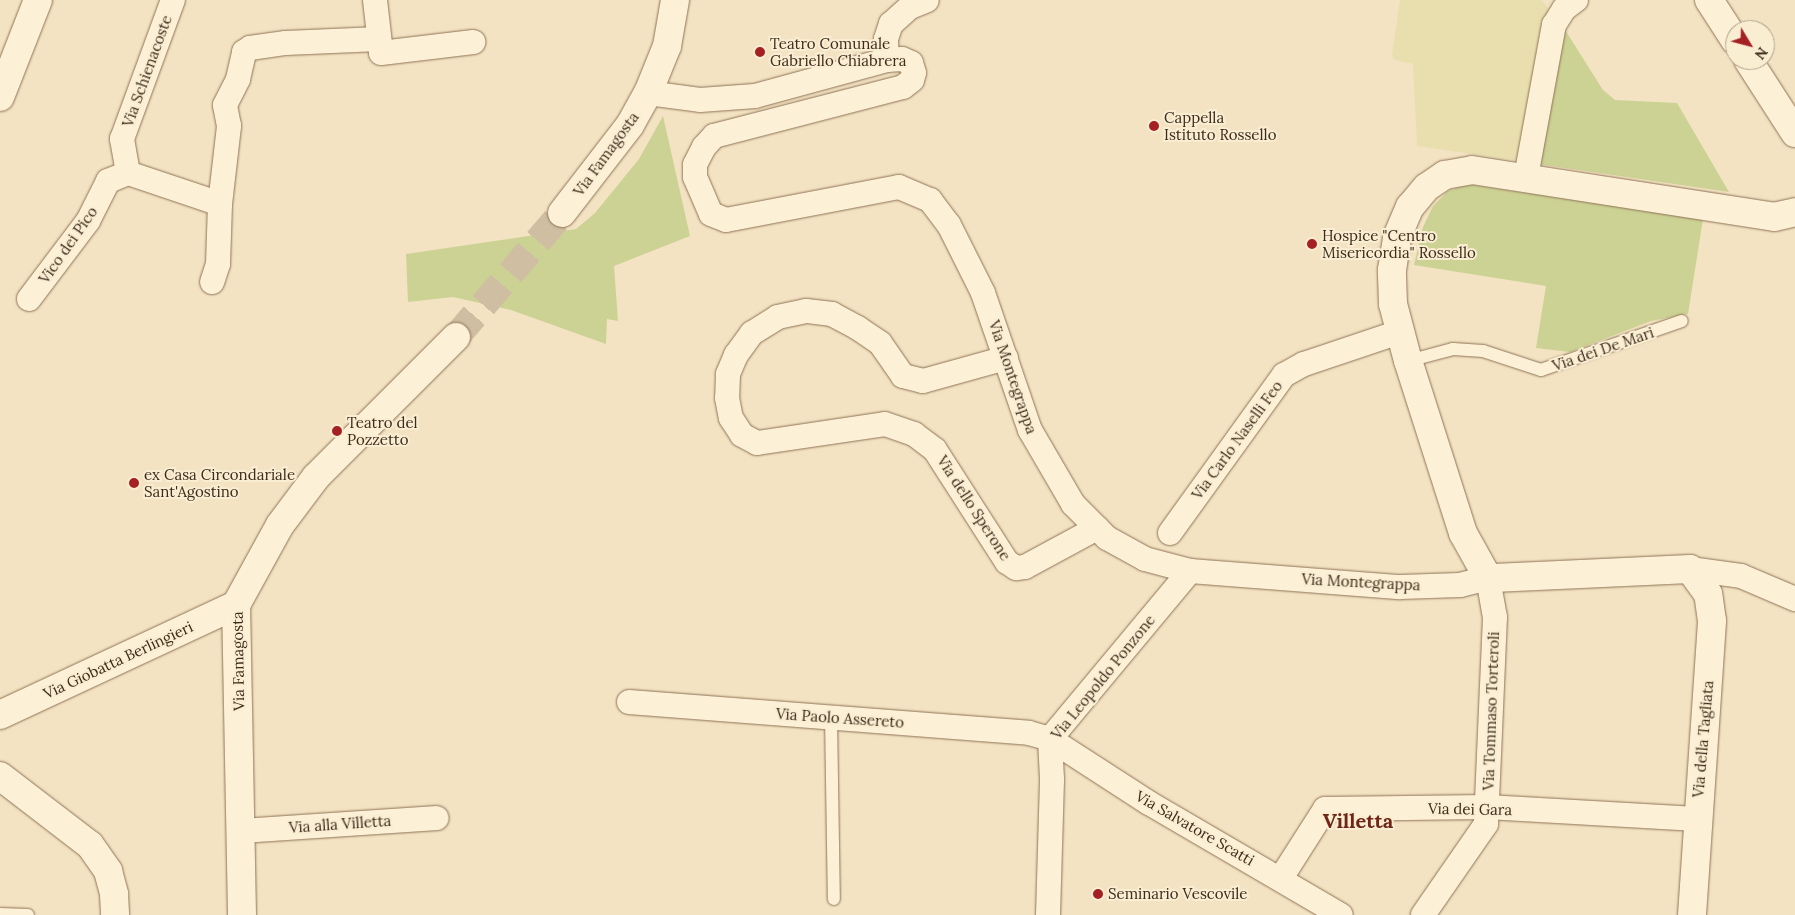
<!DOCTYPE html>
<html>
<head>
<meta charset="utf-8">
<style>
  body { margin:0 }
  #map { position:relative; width:1795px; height:915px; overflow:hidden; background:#f3e3c2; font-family:Lora,serif }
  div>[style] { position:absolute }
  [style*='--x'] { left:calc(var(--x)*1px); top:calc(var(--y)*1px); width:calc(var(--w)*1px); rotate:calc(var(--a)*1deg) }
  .farmland>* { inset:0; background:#e9dfae }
  .green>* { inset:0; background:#ccd294 }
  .secondary-tunnel>* { height:28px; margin-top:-14px; transform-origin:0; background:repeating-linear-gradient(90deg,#cfbea1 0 28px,transparent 0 42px) }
  .roads { filter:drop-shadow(0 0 1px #8f7357) drop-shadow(0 0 1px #8f7357) }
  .lane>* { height:12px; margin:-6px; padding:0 6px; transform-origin:6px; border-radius:6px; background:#fcf0d6 }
  .street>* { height:24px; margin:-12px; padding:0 12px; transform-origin:12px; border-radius:12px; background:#fcf0d6 }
  .secondary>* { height:28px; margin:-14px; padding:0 14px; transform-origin:14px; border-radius:14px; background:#fcf0d6 }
  .dots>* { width:14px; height:14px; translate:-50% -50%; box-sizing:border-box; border:2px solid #f9edd2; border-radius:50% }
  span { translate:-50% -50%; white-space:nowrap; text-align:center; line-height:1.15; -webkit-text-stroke:4px #f9edd2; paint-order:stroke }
  .poi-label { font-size:15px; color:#3d2c1c }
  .left { translate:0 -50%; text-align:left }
  .street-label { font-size:15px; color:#3d2c1c }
  .district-label { font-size:20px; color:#6e2717; font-weight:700 }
  .north { position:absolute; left:1725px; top:20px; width:50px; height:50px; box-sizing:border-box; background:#f9edd2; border:1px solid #aea089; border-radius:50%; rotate:127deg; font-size:14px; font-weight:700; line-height:20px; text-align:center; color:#3d2c1c }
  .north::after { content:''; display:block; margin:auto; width:18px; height:22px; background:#a52023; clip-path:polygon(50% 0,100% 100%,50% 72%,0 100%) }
</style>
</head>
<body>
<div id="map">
  <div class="farmland">
    <i style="clip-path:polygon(1400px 0,1542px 0,1549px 10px,1520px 161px,1417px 146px,1413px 64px,1395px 60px,1392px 55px)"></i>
  </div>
  <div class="green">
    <i style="clip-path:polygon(1562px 25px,1603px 90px,1615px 100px,1677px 103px,1729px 192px,1538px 164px)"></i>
    <i style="clip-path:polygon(663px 116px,690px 236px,614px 266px,618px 321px,607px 319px,606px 344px,511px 310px,453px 297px,408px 302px,406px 254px,576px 229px,595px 213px,639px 159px)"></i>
    <i style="clip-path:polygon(1466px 184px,1703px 219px,1688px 314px,1651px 321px,1570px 352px,1536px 348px,1546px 286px,1414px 265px,1423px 227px,1433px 206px,1448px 191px)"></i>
  </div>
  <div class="secondary-tunnel">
    <i style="--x:456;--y:337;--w:163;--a:-49.5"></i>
  </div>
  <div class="roads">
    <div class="lane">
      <i style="--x:1408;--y:361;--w:47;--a:-14.9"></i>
      <i style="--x:1453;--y:349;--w:30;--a:4"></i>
      <i style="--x:1483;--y:351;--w:61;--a:18.1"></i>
      <i style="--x:1541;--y:370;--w:149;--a:-19.2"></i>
      <i style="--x:831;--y:717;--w:182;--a:89.1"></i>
      <i style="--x:0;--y:914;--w:28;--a:2"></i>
    </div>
    <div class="street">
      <i style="--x:375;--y:0;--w:53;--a:83.5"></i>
      <i style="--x:381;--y:53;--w:93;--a:-6.8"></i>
      <i style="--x:887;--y:60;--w:21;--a:-93"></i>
      <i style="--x:886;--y:39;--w:16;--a:-72"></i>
      <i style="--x:891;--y:24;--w:25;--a:-42"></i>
      <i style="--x:910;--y:7;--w:18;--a:-22"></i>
      <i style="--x:648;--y:93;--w:52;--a:7.7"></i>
      <i style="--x:700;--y:100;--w:55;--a:-4.2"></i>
      <i style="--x:755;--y:96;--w:137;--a:-15.3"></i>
      <i style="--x:887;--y:60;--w:15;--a:-4"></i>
      <i style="--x:902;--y:59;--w:10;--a:24"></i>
      <i style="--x:911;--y:63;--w:10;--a:73"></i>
      <i style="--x:914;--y:73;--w:7;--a:106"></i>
      <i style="--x:912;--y:80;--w:11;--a:142"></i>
      <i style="--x:903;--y:87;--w:195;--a:165.5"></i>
      <i style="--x:714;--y:136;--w:15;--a:132"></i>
      <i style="--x:704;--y:147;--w:20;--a:117"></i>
      <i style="--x:695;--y:165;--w:12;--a:90"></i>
      <i style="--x:695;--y:177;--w:40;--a:66.6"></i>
      <i style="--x:711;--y:214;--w:16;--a:22"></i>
      <i style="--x:726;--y:220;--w:176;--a:-10.8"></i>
      <i style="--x:899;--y:187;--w:34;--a:23"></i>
      <i style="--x:930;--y:200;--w:31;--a:53"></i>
      <i style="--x:949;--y:225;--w:76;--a:63.4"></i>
      <i style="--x:983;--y:293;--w:145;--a:71.1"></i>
      <i style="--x:1030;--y:430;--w:86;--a:59.8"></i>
      <i style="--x:1073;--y:504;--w:48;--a:45"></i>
      <i style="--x:1107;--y:538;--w:43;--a:28.9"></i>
      <i style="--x:1145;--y:559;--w:47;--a:14.9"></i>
      <i style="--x:1190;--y:571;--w:211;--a:4.4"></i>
      <i style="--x:1400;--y:587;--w:60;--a:-1.9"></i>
      <i style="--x:1460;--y:585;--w:29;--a:-14"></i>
      <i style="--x:1488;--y:578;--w:40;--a:80"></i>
      <i style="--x:1495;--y:617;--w:207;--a:92.5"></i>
      <i style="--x:1486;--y:824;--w:111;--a:124.7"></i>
      <i style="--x:128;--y:173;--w:35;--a:-100"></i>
      <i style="--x:122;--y:139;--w:148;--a:-69.9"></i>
      <i style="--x:128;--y:173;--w:97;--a:18.6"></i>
      <i style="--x:220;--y:204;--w:60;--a:91.9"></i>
      <i style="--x:218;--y:264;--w:19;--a:108"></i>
      <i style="--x:1526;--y:177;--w:155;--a:-79.6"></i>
      <i style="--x:1554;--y:25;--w:19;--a:-58"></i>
      <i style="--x:1564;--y:9;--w:15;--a:-37"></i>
      <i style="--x:220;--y:204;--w:79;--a:-83.4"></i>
      <i style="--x:229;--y:126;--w:21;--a:-101"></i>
      <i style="--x:225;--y:105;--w:29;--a:-63"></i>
      <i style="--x:238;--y:79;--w:28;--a:-77"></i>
      <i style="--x:244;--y:52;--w:7;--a:-34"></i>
      <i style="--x:250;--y:48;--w:36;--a:-8"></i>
      <i style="--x:286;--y:43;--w:93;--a:-2.5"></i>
      <i style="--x:29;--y:299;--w:98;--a:-52.9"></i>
      <i style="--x:88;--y:221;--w:45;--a:-63.4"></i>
      <i style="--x:108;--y:181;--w:22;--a:-22"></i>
      <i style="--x:1006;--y:358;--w:86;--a:164.5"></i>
      <i style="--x:923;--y:381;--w:21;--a:-166"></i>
      <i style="--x:903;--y:376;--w:40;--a:-124.9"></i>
      <i style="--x:880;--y:343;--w:27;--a:-146"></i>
      <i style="--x:858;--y:328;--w:30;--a:-152"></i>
      <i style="--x:832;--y:314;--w:26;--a:-173"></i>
      <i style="--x:806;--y:311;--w:29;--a:168"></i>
      <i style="--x:778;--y:317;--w:31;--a:148"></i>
      <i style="--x:752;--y:333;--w:27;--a:126"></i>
      <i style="--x:736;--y:355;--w:21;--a:113"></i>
      <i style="--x:728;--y:374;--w:24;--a:92"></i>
      <i style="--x:727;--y:398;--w:20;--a:79"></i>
      <i style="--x:731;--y:418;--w:20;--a:57"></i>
      <i style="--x:742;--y:435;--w:17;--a:28"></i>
      <i style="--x:757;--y:443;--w:129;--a:-8.4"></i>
      <i style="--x:885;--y:424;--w:31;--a:19"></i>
      <i style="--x:914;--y:434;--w:26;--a:37"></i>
      <i style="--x:935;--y:450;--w:133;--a:57.3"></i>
      <i style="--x:1007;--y:562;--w:11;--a:34"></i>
      <i style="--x:1016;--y:568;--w:9;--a:-6"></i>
      <i style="--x:1025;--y:567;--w:82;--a:-28.4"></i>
      <i style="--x:1170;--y:533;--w:195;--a:-54.2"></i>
      <i style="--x:1284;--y:375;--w:23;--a:-29"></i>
      <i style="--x:1304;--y:364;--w:100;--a:-18.6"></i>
      <i style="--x:1690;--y:569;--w:51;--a:7.8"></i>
      <i style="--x:1741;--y:576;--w:59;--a:23.1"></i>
      <i style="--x:629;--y:702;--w:401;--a:4.4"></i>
      <i style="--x:1029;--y:733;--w:22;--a:16"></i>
      <i style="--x:1050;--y:739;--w:118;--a:32.9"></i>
      <i style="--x:1149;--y:803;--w:222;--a:30.3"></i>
      <i style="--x:242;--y:831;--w:195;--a:-3.8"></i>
      <i style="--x:1281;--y:878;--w:82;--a:-57.5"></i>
      <i style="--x:1325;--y:809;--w:162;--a:-0.7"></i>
      <i style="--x:1487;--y:807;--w:210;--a:3.3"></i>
      <i style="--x:1048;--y:915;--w:136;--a:-88.3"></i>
      <i style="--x:1052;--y:779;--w:40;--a:-92.9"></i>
      <i style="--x:1050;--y:739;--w:219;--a:-50.2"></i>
    </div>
    <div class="secondary">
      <i style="--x:1709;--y:0;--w:48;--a:57"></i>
      <i style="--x:1748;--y:60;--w:87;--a:57.2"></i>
      <i style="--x:0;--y:97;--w:104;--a:-68.6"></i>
      <i style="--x:562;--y:213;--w:111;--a:-52.3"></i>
      <i style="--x:630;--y:125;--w:37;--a:-61"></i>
      <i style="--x:648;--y:93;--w:51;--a:-68"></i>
      <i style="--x:667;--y:46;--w:47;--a:-80.1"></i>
      <i style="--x:0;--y:715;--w:260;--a:-25"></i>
      <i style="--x:0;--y:776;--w:113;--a:37.5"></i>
      <i style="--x:90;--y:845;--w:32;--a:55"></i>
      <i style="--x:108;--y:871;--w:24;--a:75"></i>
      <i style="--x:114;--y:894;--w:21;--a:87"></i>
      <i style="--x:242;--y:915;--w:310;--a:-91.1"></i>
      <i style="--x:236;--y:605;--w:91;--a:-61.2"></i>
      <i style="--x:280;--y:525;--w:60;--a:-53.1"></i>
      <i style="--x:316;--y:477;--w:198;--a:-45"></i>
      <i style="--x:1692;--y:915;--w:295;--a:-86.1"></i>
      <i style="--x:1712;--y:621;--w:27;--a:-98"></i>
      <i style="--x:1708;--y:594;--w:31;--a:-126"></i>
      <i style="--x:1690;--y:569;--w:202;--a:177.4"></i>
      <i style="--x:1488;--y:578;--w:51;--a:-119.1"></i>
      <i style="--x:1463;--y:533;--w:181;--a:-107.7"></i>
      <i style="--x:1408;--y:361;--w:59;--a:-104.7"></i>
      <i style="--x:1393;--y:304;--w:34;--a:-92"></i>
      <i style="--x:1392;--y:270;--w:33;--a:-81"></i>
      <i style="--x:1397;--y:237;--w:33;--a:-67"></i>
      <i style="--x:1410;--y:207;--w:26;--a:-50"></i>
      <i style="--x:1427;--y:187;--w:22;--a:-34"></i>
      <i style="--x:1445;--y:175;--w:27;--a:-10"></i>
      <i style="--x:1472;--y:170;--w:306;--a:8.8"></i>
      <i style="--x:1774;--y:217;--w:22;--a:-13"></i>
    </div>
  </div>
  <div class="dots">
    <i style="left:760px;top:52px;background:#a52023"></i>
    <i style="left:1154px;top:126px;background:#a52023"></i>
    <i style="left:1312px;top:244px;background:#a52023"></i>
    <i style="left:337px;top:431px;background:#a52023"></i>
    <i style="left:134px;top:483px;background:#a52023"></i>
    <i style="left:1098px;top:894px;background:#a52023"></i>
  </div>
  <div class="poi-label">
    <span class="left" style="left:770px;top:52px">Teatro Comunale<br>Gabriello Chiabrera</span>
    <span class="left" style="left:1164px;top:126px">Cappella<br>Istituto Rossello</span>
    <span class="left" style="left:1322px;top:244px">Hospice "Centro<br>Misericordia" Rossello</span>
    <span class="left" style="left:347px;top:431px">Teatro del<br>Pozzetto</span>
    <span class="left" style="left:144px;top:483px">ex Casa Circondariale<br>Sant'Agostino</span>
    <span class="left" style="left:1108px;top:894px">Seminario Vescovile</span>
  </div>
  <div class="street-label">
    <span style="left:147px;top:71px;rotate:-70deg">Via Schienacoste</span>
    <span style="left:606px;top:154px;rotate:-54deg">Via Famagosta</span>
    <span style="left:68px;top:245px;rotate:-55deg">Vico dei Pico</span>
    <span style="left:1603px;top:349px;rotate:-19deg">Via dei De Mari</span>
    <span style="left:1013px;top:377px;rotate:71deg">Via Montegrappa</span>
    <span style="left:1237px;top:440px;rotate:-54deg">Via Carlo Naselli Feo</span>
    <span style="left:974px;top:508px;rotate:57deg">Via dello Sperone</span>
    <span style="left:1361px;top:582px;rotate:3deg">Via Montegrappa</span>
    <span style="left:118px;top:660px;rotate:-25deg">Via Giobatta Berlingieri</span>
    <span style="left:238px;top:661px;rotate:-91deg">Via Famagosta</span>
    <span style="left:1103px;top:677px;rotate:-51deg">Via Leopoldo Ponzone</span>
    <span style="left:1491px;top:711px;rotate:-88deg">Via Tommaso Torteroli</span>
    <span style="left:840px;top:718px;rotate:4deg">Via Paolo Assereto</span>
    <span style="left:1703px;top:739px;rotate:-85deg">Via della Tagliata</span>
    <span style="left:1470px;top:809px;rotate:1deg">Via dei Gara</span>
    <span style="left:340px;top:824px;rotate:-4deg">Via alla Villetta</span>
    <span style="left:1195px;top:828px;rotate:30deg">Via Salvatore Scatti</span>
  </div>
  <div class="district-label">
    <span style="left:1358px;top:820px">Villetta</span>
  </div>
  <div class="north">N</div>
</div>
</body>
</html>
